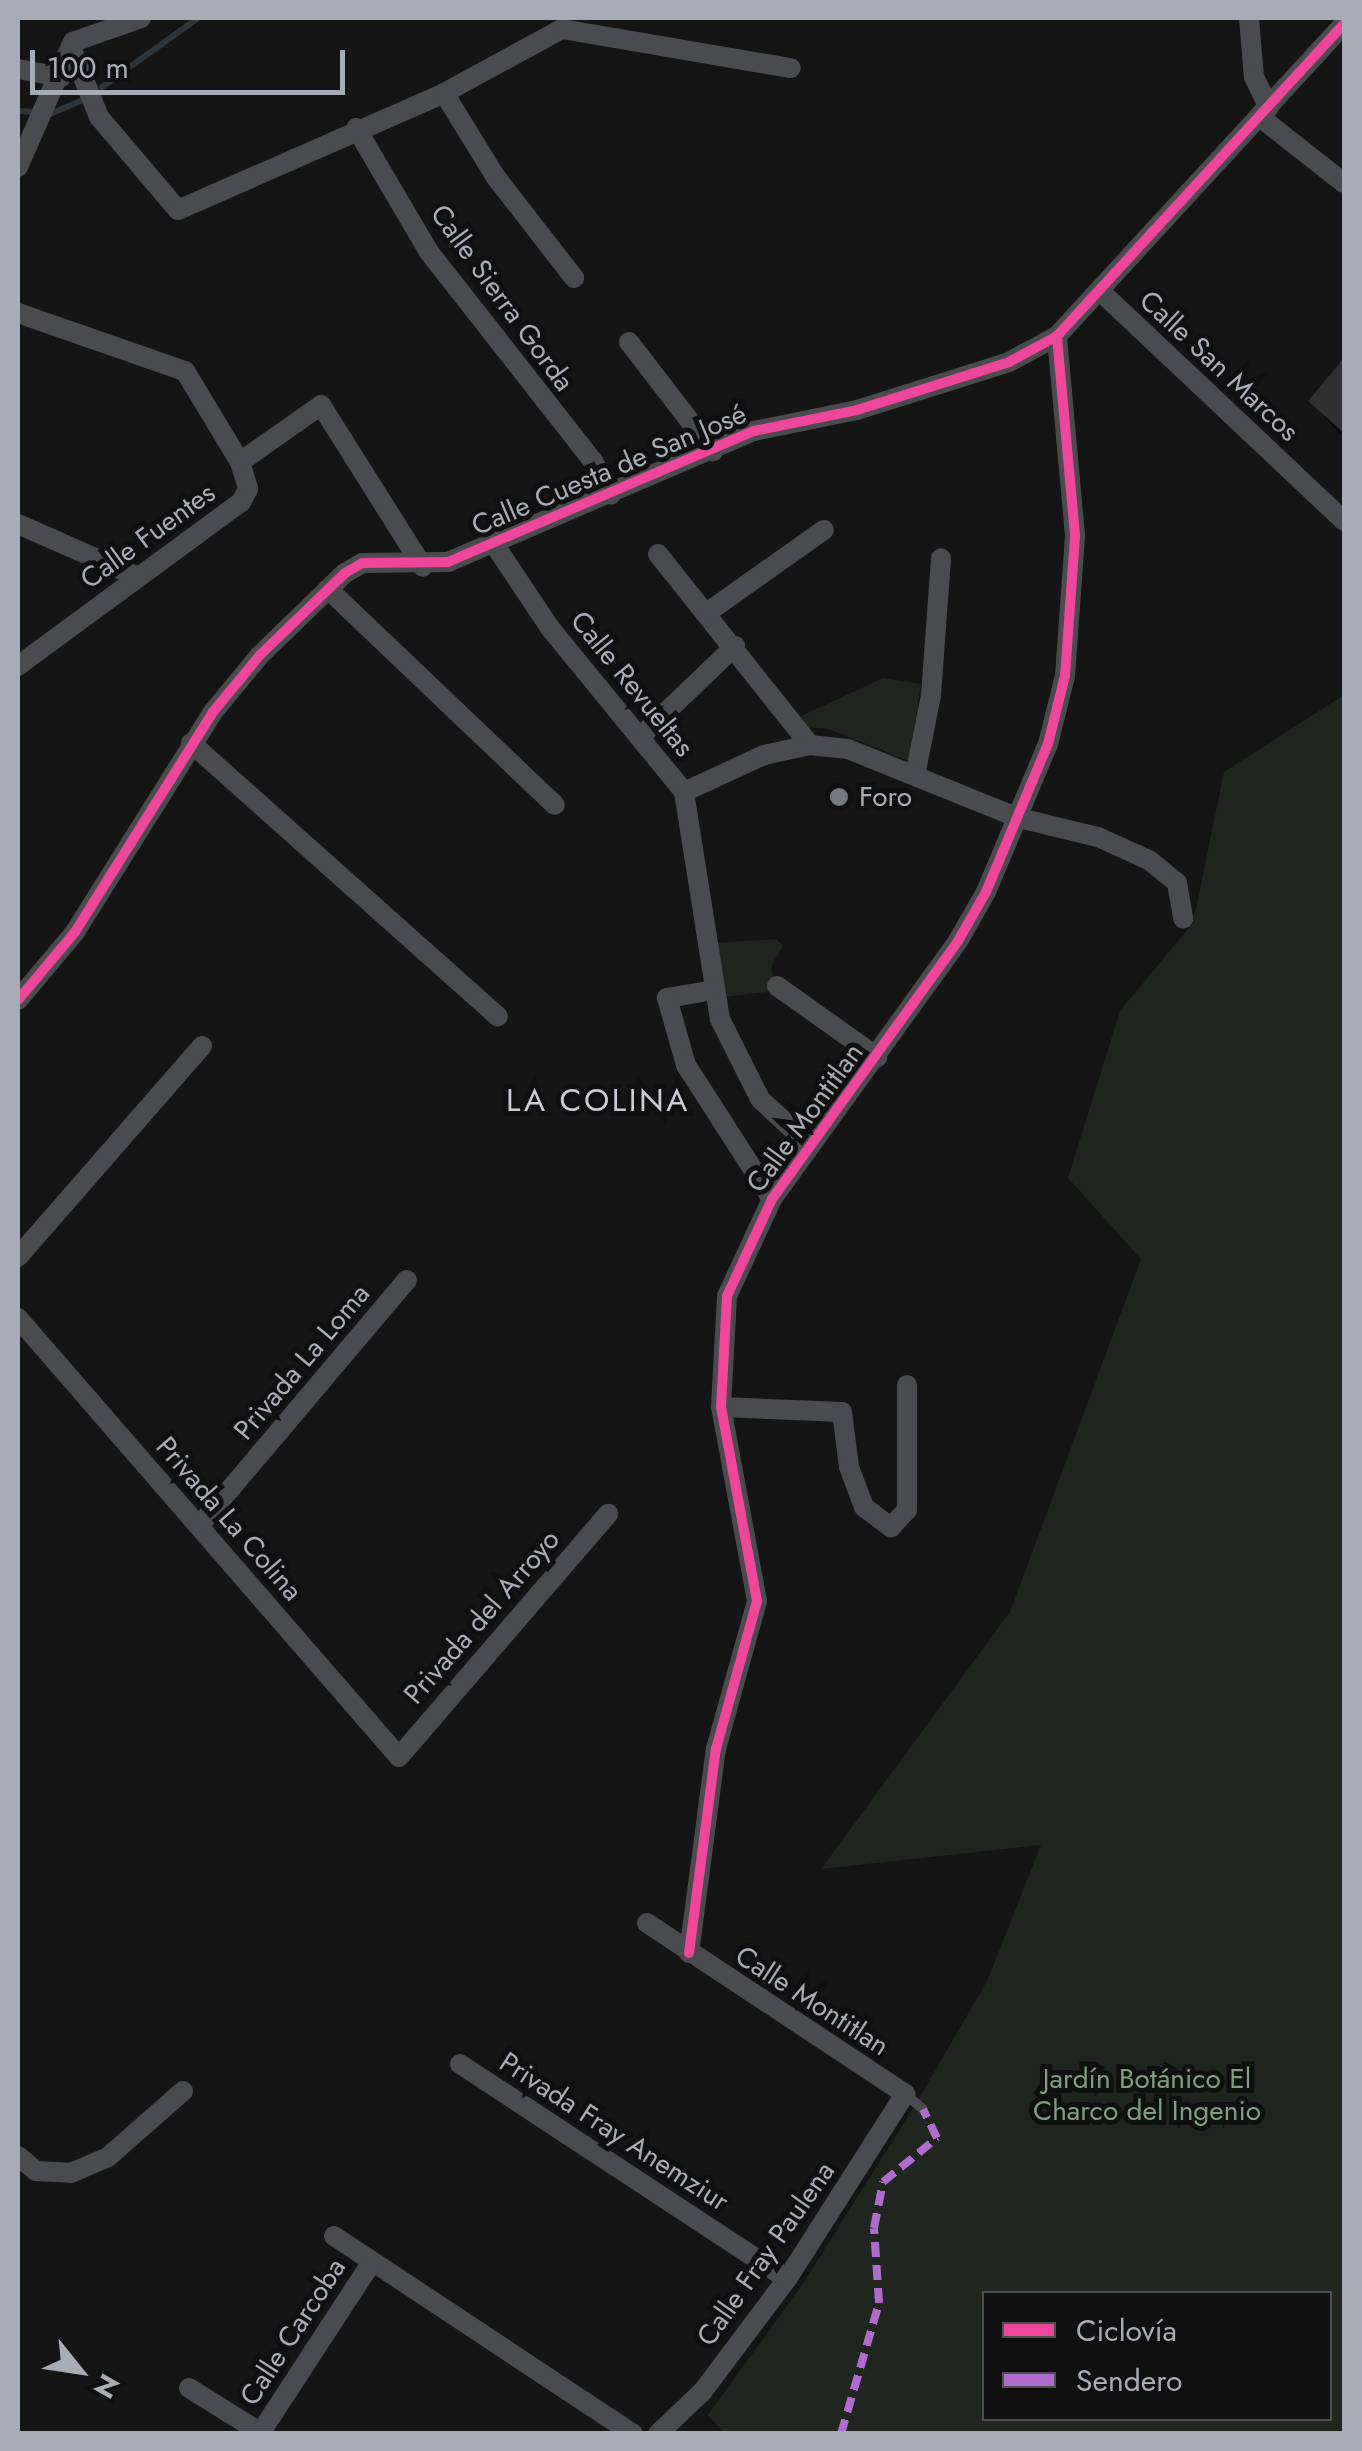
<!DOCTYPE html>
<html>
<head>
<meta charset="utf-8">
<style>
  body { margin:0 }
  #map { position:relative; width:1362px; height:2451px; overflow:hidden; background:#151516; font-family:Jost,sans-serif }
  div>[style] { position:absolute }
  [style*='--x'] { left:calc(var(--x)*1px); top:calc(var(--y)*1px); width:calc(var(--w)*1px); rotate:calc(var(--a)*1deg) }
  .green>* { inset:0; background:#202520 }
  .shadow>* { inset:0; background:#0007 }
  .stream>* { height:6px; margin:-3px; padding:0 3px; transform-origin:3px; border-radius:3px; background:#2d353a }
  .building>* { inset:0; background:#303031 }
  .lane>* { height:10px; margin:-5px; padding:0 5px; transform-origin:5px; border-radius:5px; background:#4a4b4e }
  .street>* { height:20px; margin:-10px; padding:0 10px; transform-origin:10px; border-radius:10px; background:#4a4b4e }
  .quiet>* { height:8px; margin-top:-4px; transform-origin:0; background:repeating-linear-gradient(90deg,#b06ccc 0 15px,transparent 0 23px) }
  .cycleway>* { height:10px; margin:-5px; padding:0 5px; transform-origin:5px; border-radius:5px; background:#ed469a }
  .dots>* { width:28px; height:28px; translate:-50% -50%; box-sizing:border-box; border:5px solid #101011; border-radius:50% }
  span { translate:-50% -50%; white-space:nowrap; text-align:center; line-height:1.15; -webkit-text-stroke:10px #101011; paint-order:stroke }
  .street-label { font-size:28px; color:#a8adb5 }
  .poi-label { font-size:28px; color:#a8adb5 }
  .left { translate:0 -50%; text-align:left }
  .park-label { font-size:28px; color:#819e82 }
  .quarter-label { font-size:32px; color:#c9cbd2; letter-spacing:2.5px }
  .frame { position:absolute; inset:0; border:20px solid #a8adb5; pointer-events:none }
  .legend { position:absolute; left:982px; top:2291px; width:350px; height:130px; box-sizing:border-box; background:#101011; border:2px solid #4d4f53; margin:0; padding:12px 18px; list-style:none; font-size:30px; color:#a8adb5 }
  .legend li { display:flex; align-items:center; gap:20px; height:50px }
  .legend b { width:50px; border:2px solid #4d4f53 }
  .north { position:absolute; left:30px; top:2321px; width:100px; height:100px; -webkit-text-stroke:8px #101011; paint-order:stroke; rotate:120deg; font-size:28px; font-weight:700; line-height:40px; text-align:center; color:#a8adb5 }
  .north::after { content:''; display:block; margin:auto; width:35px; height:45px; background:#a8adb5; clip-path:polygon(50% 0,100% 100%,50% 72%,0 100%) }
  .scale { position:absolute; left:30px; top:50px; width:315px; height:45px; box-sizing:border-box; border:5px solid #a8adb5; border-top:0; padding-left:12px; font-size:30px; line-height:35px; white-space:nowrap; color:#a8adb5; -webkit-text-stroke:8px #101011; paint-order:stroke }
</style>
</head>
<body>
<div id="map">
  <div class="green">
    <i style="clip-path:polygon(883px 678px,921px 684px,909px 761px,829px 729px,804px 727px,797px 718px)"></i>
    <i style="clip-path:polygon(evenodd,1344px 695px,1344px 2433px,725px 2434px,708px 2415px,802px 2285px,917px 2102px,987px 1981px,1041px 1845px,821px 1869px,1010px 1612px,1141px 1259px,1068px 1178px,1120px 1011px,1193px 923px,1224px 772px,1344px 695px,984px 2294px,1330px 2294px,1330px 2418px,984px 2418px,984px 2294px)"></i>
    <i style="clip-path:polygon(776px 939px,783px 946px,771px 966px,773px 976px,788px 984px,776px 991px,722px 997px,717px 943px)"></i>
  </div>
  <div class="shadow">
    <i style="clip-path:polygon(1344px 362px,1344px 439px,1311px 401px)"></i>
  </div>
  <div class="stream">
    <i style="--x:102;--y:87;--w:118;--a:-35.7"></i>
    <i style="--x:18;--y:111;--w:18;--a:3"></i>
    <i style="--x:50;--y:114;--w:38;--a:-23"></i>
  </div>
  <div class="building">
    <i style="clip-path:polygon(1344px 358px,1344px 433px,1308px 401px)"></i>
  </div>
  <div class="lane">
    <i style="--x:905;--y:2094;--w:23;--a:40"></i>
  </div>
  <div class="street">
    <i style="--x:1249;--y:18;--w:59;--a:85.2"></i>
    <i style="--x:1254;--y:77;--w:34;--a:64"></i>
    <i style="--x:71;--y:47;--w:75;--a:68.2"></i>
    <i style="--x:99;--y:117;--w:122;--a:49.7"></i>
    <i style="--x:178;--y:210;--w:291;--a:-23.7"></i>
    <i style="--x:444;--y:93;--w:134;--a:-28.5"></i>
    <i style="--x:562;--y:29;--w:232;--a:9.7"></i>
    <i style="--x:18;--y:69;--w:44;--a:10.5"></i>
    <i style="--x:444;--y:93;--w:97;--a:58.4"></i>
    <i style="--x:495;--y:176;--w:129;--a:52.2"></i>
    <i style="--x:1261;--y:118;--w:105;--a:38.1"></i>
    <i style="--x:356;--y:128;--w:144;--a:59.5"></i>
    <i style="--x:429;--y:252;--w:266;--a:51.9"></i>
    <i style="--x:593;--y:461;--w:38;--a:62"></i>
    <i style="--x:18;--y:167;--w:137;--a:-66.3"></i>
    <i style="--x:73;--y:42;--w:72;--a:-19.4"></i>
    <i style="--x:1100;--y:291;--w:335;--a:43.3"></i>
    <i style="--x:18;--y:313;--w:177;--a:19.2"></i>
    <i style="--x:185;--y:371;--w:106;--a:58.9"></i>
    <i style="--x:240;--y:462;--w:28;--a:73"></i>
    <i style="--x:248;--y:489;--w:15;--a:118"></i>
    <i style="--x:241;--y:502;--w:277;--a:143.7"></i>
    <i style="--x:629;--y:342;--w:138;--a:52.4"></i>
    <i style="--x:240;--y:462;--w:99;--a:-35.1"></i>
    <i style="--x:321;--y:405;--w:191;--a:57.8"></i>
    <i style="--x:18;--y:524;--w:131;--a:23.8"></i>
    <i style="--x:494;--y:544;--w:101;--a:56.3"></i>
    <i style="--x:550;--y:628;--w:212;--a:50.7"></i>
    <i style="--x:684;--y:792;--w:230;--a:81"></i>
    <i style="--x:720;--y:1019;--w:89;--a:63.4"></i>
    <i style="--x:760;--y:1099;--w:69;--a:42.7"></i>
    <i style="--x:658;--y:554;--w:244;--a:51.5"></i>
    <i style="--x:328;--y:589;--w:313;--a:43.6"></i>
    <i style="--x:708;--y:612;--w:142;--a:-35.3"></i>
    <i style="--x:642;--y:735;--w:129;--a:-43.7"></i>
    <i style="--x:191;--y:743;--w:411;--a:41.7"></i>
    <i style="--x:915;--y:776;--w:83;--a:-78.8"></i>
    <i style="--x:931;--y:695;--w:137;--a:-85.8"></i>
    <i style="--x:684;--y:792;--w:88;--a:-24.8"></i>
    <i style="--x:764;--y:755;--w:47;--a:-12.3"></i>
    <i style="--x:810;--y:745;--w:38;--a:6"></i>
    <i style="--x:848;--y:749;--w:184;--a:22"></i>
    <i style="--x:1019;--y:818;--w:81;--a:13.5"></i>
    <i style="--x:1098;--y:837;--w:56;--a:24.3"></i>
    <i style="--x:1149;--y:860;--w:36;--a:39"></i>
    <i style="--x:1177;--y:883;--w:36;--a:80"></i>
    <i style="--x:777;--y:986;--w:123;--a:35.4"></i>
    <i style="--x:714;--y:990;--w:48;--a:170.3"></i>
    <i style="--x:667;--y:998;--w:70;--a:74.2"></i>
    <i style="--x:686;--y:1065;--w:159;--a:57.3"></i>
    <i style="--x:18;--y:1000;--w:89;--a:-50"></i>
    <i style="--x:75;--y:932;--w:260;--a:-57.9"></i>
    <i style="--x:213;--y:712;--w:74;--a:-50.5"></i>
    <i style="--x:260;--y:655;--w:118;--a:-44"></i>
    <i style="--x:345;--y:573;--w:20;--a:-30"></i>
    <i style="--x:362;--y:563;--w:86;--a:-0.7"></i>
    <i style="--x:448;--y:562;--w:333;--a:-23.2"></i>
    <i style="--x:754;--y:431;--w:105;--a:-11.5"></i>
    <i style="--x:857;--y:410;--w:159;--a:-17.5"></i>
    <i style="--x:1009;--y:362;--w:55;--a:-28.4"></i>
    <i style="--x:1057;--y:336;--w:424;--a:-47.4"></i>
    <i style="--x:18;--y:1257;--w:280;--a:-48.9"></i>
    <i style="--x:18;--y:1318;--w:581;--a:49.05"></i>
    <i style="--x:399;--y:1757;--w:321;--a:-49.3"></i>
    <i style="--x:721;--y:1407;--w:121;--a:2.4"></i>
    <i style="--x:842;--y:1412;--w:55;--a:82.7"></i>
    <i style="--x:849;--y:1467;--w:43;--a:69.4"></i>
    <i style="--x:864;--y:1507;--w:34;--a:37"></i>
    <i style="--x:891;--y:1527;--w:23;--a:-47"></i>
    <i style="--x:907;--y:1510;--w:125;--a:-90"></i>
    <i style="--x:199;--y:1526;--w:322;--a:-49.8"></i>
    <i style="--x:647;--y:1923;--w:310;--a:33.5"></i>
    <i style="--x:905;--y:2094;--w:219;--a:122.5"></i>
    <i style="--x:787;--y:2279;--w:140;--a:126.9"></i>
    <i style="--x:703;--y:2391;--w:62;--a:136.3"></i>
    <i style="--x:689;--y:1953;--w:206;--a:-82.5"></i>
    <i style="--x:716;--y:1749;--w:154;--a:-74.5"></i>
    <i style="--x:757;--y:1601;--w:197;--a:-100.5"></i>
    <i style="--x:721;--y:1407;--w:111;--a:-86.9"></i>
    <i style="--x:727;--y:1296;--w:107;--a:-65.1"></i>
    <i style="--x:772;--y:1199;--w:318;--a:-54.2"></i>
    <i style="--x:958;--y:941;--w:56;--a:-60.3"></i>
    <i style="--x:986;--y:892;--w:160;--a:-67.3"></i>
    <i style="--x:1048;--y:744;--w:70;--a:-76"></i>
    <i style="--x:1065;--y:676;--w:141;--a:-85.9"></i>
    <i style="--x:1075;--y:535;--w:200;--a:-95.2"></i>
    <i style="--x:460;--y:2064;--w:391;--a:33.3"></i>
    <i style="--x:18;--y:2156;--w:23;--a:40"></i>
    <i style="--x:36;--y:2171;--w:35;--a:3"></i>
    <i style="--x:71;--y:2173;--w:40;--a:-23.4"></i>
    <i style="--x:108;--y:2157;--w:100;--a:-41.3"></i>
    <i style="--x:334;--y:2236;--w:359;--a:33.5"></i>
    <i style="--x:189;--y:2388;--w:87;--a:31.9"></i>
    <i style="--x:261;--y:2432;--w:203;--a:-56.9"></i>
  </div>
  <div class="quiet">
    <i style="--x:841;--y:2434;--w:136;--a:-73.8"></i>
    <i style="--x:879;--y:2303;--w:75;--a:-93.8"></i>
    <i style="--x:874;--y:2228;--w:47;--a:-78.9"></i>
    <i style="--x:883;--y:2182;--w:70;--a:-39.2"></i>
    <i style="--x:937;--y:2138;--w:32;--a:-116"></i>
  </div>
  <div class="cycleway">
    <i style="--x:18;--y:1000;--w:89;--a:-50"></i>
    <i style="--x:75;--y:932;--w:260;--a:-57.9"></i>
    <i style="--x:213;--y:712;--w:74;--a:-50.5"></i>
    <i style="--x:260;--y:655;--w:118;--a:-44"></i>
    <i style="--x:345;--y:573;--w:20;--a:-30"></i>
    <i style="--x:362;--y:563;--w:86;--a:-0.7"></i>
    <i style="--x:448;--y:562;--w:333;--a:-23.2"></i>
    <i style="--x:754;--y:431;--w:105;--a:-11.5"></i>
    <i style="--x:857;--y:410;--w:159;--a:-17.5"></i>
    <i style="--x:1009;--y:362;--w:55;--a:-28.4"></i>
    <i style="--x:1057;--y:336;--w:424;--a:-47.4"></i>
    <i style="--x:689;--y:1953;--w:206;--a:-82.5"></i>
    <i style="--x:716;--y:1749;--w:154;--a:-74.5"></i>
    <i style="--x:757;--y:1601;--w:197;--a:-100.5"></i>
    <i style="--x:721;--y:1407;--w:111;--a:-86.9"></i>
    <i style="--x:727;--y:1296;--w:107;--a:-65.1"></i>
    <i style="--x:772;--y:1199;--w:318;--a:-54.2"></i>
    <i style="--x:958;--y:941;--w:56;--a:-60.3"></i>
    <i style="--x:986;--y:892;--w:160;--a:-67.3"></i>
    <i style="--x:1048;--y:744;--w:70;--a:-76"></i>
    <i style="--x:1065;--y:676;--w:141;--a:-85.9"></i>
    <i style="--x:1075;--y:535;--w:200;--a:-95.2"></i>
  </div>
  <div class="dots">
    <i style="left:839px;top:797px;background:#75787d"></i>
  </div>
  <div class="street-label">
    <span style="left:502px;top:298px;rotate:54deg">Calle Sierra Gorda</span>
    <span style="left:1219px;top:366px;rotate:43deg">Calle San Marcos</span>
    <span style="left:609px;top:470px;rotate:-23deg">Calle Cuesta de San José</span>
    <span style="left:148px;top:536px;rotate:-36deg">Calle Fuentes</span>
    <span style="left:632px;top:684px;rotate:51deg">Calle Revueltas</span>
    <span style="left:805px;top:1118px;rotate:-54deg">Calle Montitlan</span>
    <span style="left:302px;top:1362px;rotate:-50deg">Privada La Loma</span>
    <span style="left:229px;top:1519px;rotate:49deg">Privada La Colina</span>
    <span style="left:482px;top:1617px;rotate:-49deg">Privada del Arroyo</span>
    <span style="left:812px;top:2001px;rotate:33deg">Calle Montitlan</span>
    <span style="left:614px;top:2132px;rotate:33deg">Privada Fray Anemziur</span>
    <span style="left:766px;top:2254px;rotate:-55deg">Calle Fray Paulena</span>
    <span style="left:293px;top:2332px;rotate:-57deg">Calle Carcoba</span>
  </div>
  <div class="poi-label">
    <span class="left" style="left:859px;top:797px">Foro</span>
  </div>
  <div class="park-label">
    <span style="left:1147px;top:2095px">Jardín Botánico El<br>Charco del Ingenio</span>
  </div>
  <div class="quarter-label">
    <span style="left:598px;top:1100px">LA COLINA</span>
  </div>
  <div class="frame"></div>
  <ul class="legend">
  <li><b style="height:12px;background:#ed469a"></b>Ciclovía</li>
  <li><b style="height:12px;background:#b06ccc"></b>Sendero</li>
  </ul>
  <div class="north">N</div>
  <div class="scale">100 m</div>
</div>
</body>
</html>
